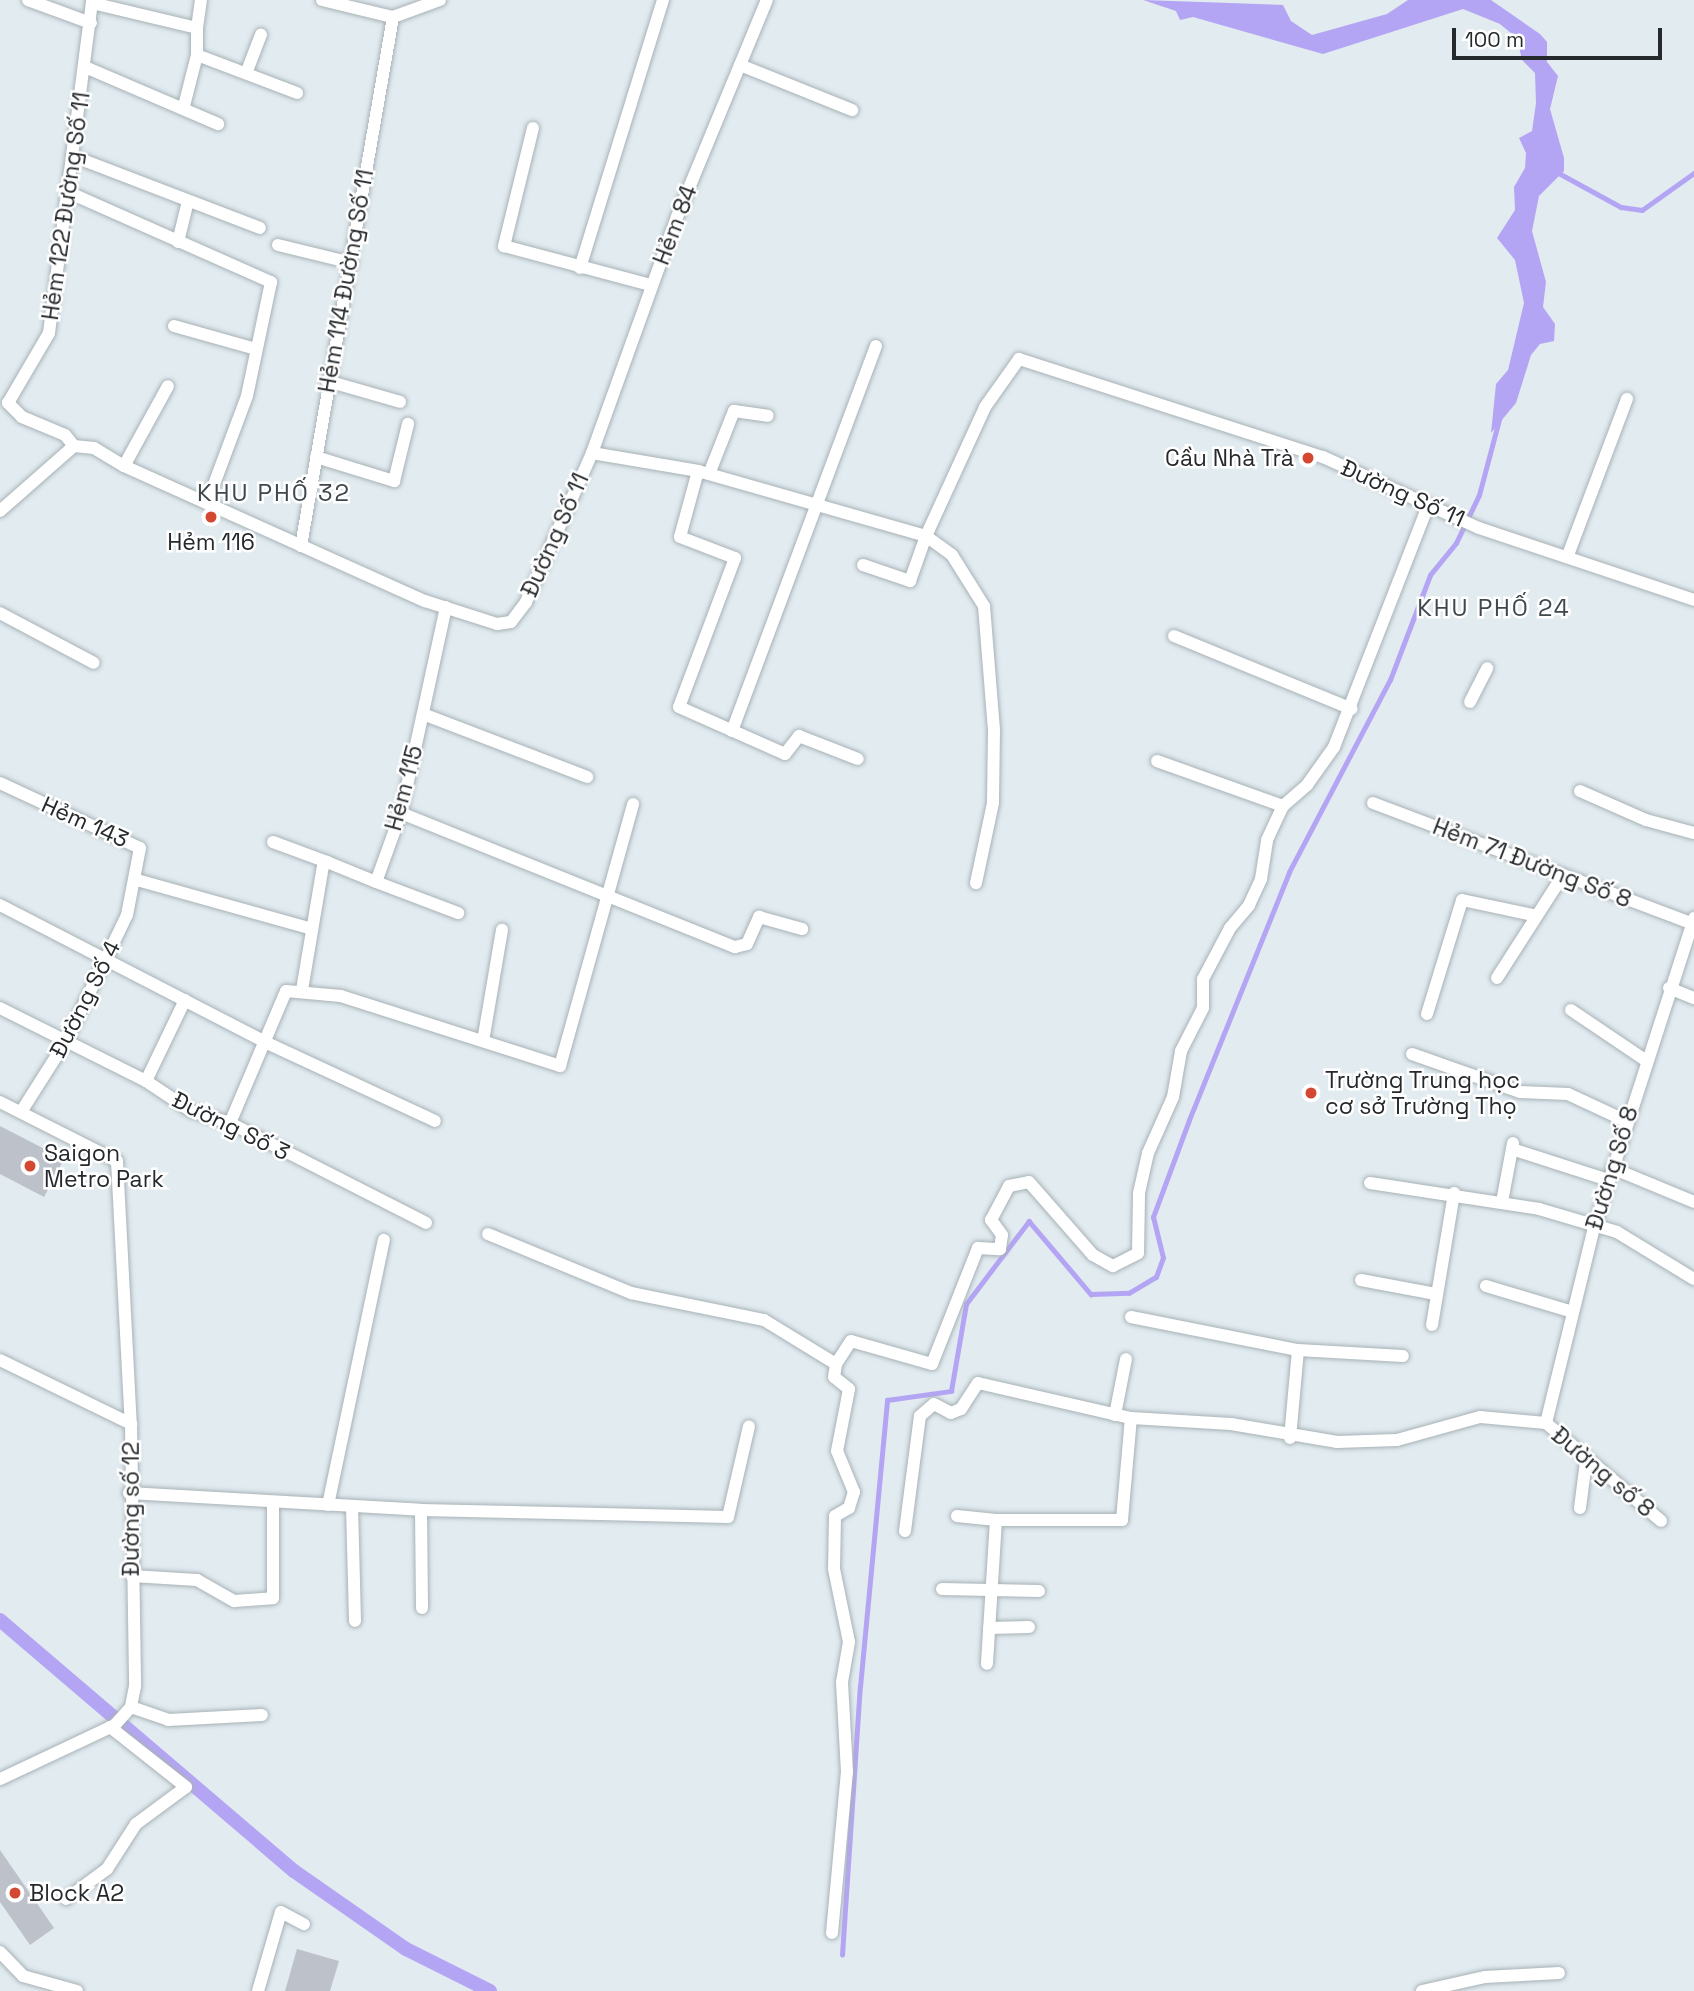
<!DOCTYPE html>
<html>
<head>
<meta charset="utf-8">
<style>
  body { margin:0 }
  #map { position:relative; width:1694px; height:1991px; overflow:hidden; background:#e1ebf0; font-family:"Space Grotesk",sans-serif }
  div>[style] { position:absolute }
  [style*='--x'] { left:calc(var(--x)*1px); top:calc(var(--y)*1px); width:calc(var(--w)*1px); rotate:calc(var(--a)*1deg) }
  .water>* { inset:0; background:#b4a5f4 }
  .stream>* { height:4.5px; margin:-2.25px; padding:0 2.25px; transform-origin:2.25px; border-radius:2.25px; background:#b4a5f4 }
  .canal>* { height:14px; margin:-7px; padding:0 7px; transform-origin:7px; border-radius:7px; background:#b4a5f4 }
  .building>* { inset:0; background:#bdc2ca }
  .roads { filter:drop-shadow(0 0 2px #a8b2b6) drop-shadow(0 0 2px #a8b2b6) }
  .minor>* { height:12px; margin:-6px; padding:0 6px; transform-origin:6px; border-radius:6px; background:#fff }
  .dots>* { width:19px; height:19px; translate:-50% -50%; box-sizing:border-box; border:4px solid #fff; border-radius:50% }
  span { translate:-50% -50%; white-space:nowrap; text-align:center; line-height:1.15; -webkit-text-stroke:5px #fff; paint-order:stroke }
  .street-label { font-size:23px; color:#25292b }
  .poi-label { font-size:23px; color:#25292b }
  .right { translate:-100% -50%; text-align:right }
  .left { translate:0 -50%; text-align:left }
  .neighbourhood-label { font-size:24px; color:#3f484c; letter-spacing:2px }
  .scale { position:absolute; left:1452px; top:28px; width:210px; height:32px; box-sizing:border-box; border:4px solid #25292b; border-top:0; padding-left:9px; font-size:21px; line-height:24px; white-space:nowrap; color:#25292b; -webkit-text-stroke:5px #fff; paint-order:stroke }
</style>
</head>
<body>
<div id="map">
  <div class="water">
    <i style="clip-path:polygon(1143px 0,1283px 5px,1291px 21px,1312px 35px,1387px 14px,1408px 0,1491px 0,1540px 34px,1547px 42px,1547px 62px,1558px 76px,1550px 109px,1564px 158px,1564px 171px,1539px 196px,1532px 231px,1546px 282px,1543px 307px,1555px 324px,1554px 341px,1540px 344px,1531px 355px,1516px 403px,1491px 433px,1496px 384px,1508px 370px,1524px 303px,1515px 260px,1497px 238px,1515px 210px,1514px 187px,1525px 168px,1526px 153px,1519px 138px,1532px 131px,1536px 103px,1535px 73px,1522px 60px,1517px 38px,1500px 24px,1463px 9px,1323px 54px,1193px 17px,1180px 20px,1176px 11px)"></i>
  </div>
  <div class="stream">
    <i style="--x:1557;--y:172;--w:73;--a:28.7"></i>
    <i style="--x:1621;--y:207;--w:21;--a:8"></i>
    <i style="--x:1642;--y:210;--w:64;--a:-35.4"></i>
    <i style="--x:842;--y:1955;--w:269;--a:-86.2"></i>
    <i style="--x:860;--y:1687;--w:288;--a:-84.6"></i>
    <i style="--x:887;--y:1400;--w:65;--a:-8"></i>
    <i style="--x:951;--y:1391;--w:88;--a:-80.2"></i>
    <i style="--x:966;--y:1304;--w:104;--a:-52.8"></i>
    <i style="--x:1029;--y:1221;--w:96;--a:49.7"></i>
    <i style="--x:1091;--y:1294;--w:38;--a:-2"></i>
    <i style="--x:1129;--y:1293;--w:31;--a:-31"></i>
    <i style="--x:1156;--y:1277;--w:20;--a:-70"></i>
    <i style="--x:1163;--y:1258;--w:42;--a:-103.7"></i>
    <i style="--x:1153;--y:1217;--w:103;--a:-69.6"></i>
    <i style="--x:1189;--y:1120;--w:267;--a:-68"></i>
    <i style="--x:1289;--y:872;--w:217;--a:-62.3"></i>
    <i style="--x:1390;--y:680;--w:112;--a:-69.1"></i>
    <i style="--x:1430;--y:575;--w:41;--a:-50.9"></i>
    <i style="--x:1456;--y:543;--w:53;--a:-64.4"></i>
    <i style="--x:1479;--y:495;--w:78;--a:-75.1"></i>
  </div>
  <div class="canal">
    <i style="--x:0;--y:1620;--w:387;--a:40.5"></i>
    <i style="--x:294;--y:1871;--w:136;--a:34.9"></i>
    <i style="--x:406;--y:1949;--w:94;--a:26.6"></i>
  </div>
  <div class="building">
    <i style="clip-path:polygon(0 1126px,64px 1159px,44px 1197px,0 1174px)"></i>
    <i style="clip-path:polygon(0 1850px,54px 1928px,30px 1945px,0 1902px)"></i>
    <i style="clip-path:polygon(297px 1949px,339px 1961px,330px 1991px,285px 1991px)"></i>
  </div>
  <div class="roads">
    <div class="minor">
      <i style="--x:28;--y:0;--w:67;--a:20.1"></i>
      <i style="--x:322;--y:0;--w:73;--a:13.5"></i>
      <i style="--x:393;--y:17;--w:50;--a:-19.9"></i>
      <i style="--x:92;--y:3;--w:108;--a:13.4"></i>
      <i style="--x:197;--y:28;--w:27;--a:90"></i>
      <i style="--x:197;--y:55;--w:53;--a:104.3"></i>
      <i style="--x:197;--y:28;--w:28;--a:-82"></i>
      <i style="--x:197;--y:55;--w:107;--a:20.8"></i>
      <i style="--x:740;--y:65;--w:121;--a:21.9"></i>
      <i style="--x:85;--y:67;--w:145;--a:23.2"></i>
      <i style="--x:247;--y:71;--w:39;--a:-69"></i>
      <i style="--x:533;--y:128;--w:122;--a:103.8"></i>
      <i style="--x:504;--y:246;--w:152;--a:14.9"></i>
      <i style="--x:75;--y:157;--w:198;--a:21"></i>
      <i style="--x:70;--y:193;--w:220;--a:23.9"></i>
      <i style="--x:271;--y:282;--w:116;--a:101.9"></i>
      <i style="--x:247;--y:396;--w:114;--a:110.5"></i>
      <i style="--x:178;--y:242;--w:42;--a:-76.3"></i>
      <i style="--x:278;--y:245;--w:76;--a:13.7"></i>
      <i style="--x:580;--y:268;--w:281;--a:-72.8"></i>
      <i style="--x:174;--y:326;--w:85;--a:15.7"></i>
      <i style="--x:327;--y:381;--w:76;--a:16"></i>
      <i style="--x:74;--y:446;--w:14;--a:-129"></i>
      <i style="--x:65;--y:435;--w:47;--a:-157.3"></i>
      <i style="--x:22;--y:417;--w:20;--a:-135"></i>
      <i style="--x:8;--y:403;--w:81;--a:-59.6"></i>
      <i style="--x:49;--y:333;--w:336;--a:-82.6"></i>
      <i style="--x:592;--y:453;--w:108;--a:9.6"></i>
      <i style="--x:698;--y:471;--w:237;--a:15.9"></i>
      <i style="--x:926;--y:536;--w:142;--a:-65.4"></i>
      <i style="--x:985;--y:407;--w:59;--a:-54.7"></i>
      <i style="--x:1019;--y:359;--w:319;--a:17.9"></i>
      <i style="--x:1323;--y:457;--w:171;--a:24.5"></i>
      <i style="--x:1479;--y:528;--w:227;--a:18.5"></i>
      <i style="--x:316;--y:457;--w:82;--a:17.1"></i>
      <i style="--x:394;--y:481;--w:59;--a:-76.2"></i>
      <i style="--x:124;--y:466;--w:91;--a:-61.2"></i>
      <i style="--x:698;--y:471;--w:68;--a:105.3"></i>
      <i style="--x:680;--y:537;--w:59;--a:20.9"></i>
      <i style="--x:735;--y:558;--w:159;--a:110.6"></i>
      <i style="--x:679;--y:707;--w:116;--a:23.9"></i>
      <i style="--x:785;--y:754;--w:23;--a:-52"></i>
      <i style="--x:799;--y:736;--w:63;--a:21.3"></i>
      <i style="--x:709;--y:474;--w:68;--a:-68.4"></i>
      <i style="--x:734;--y:411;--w:34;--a:8"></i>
      <i style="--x:0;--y:511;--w:98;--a:-41.3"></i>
      <i style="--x:74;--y:446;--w:20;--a:6"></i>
      <i style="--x:94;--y:448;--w:35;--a:31"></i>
      <i style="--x:124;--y:466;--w:330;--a:24.2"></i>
      <i style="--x:425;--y:601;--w:76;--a:17.7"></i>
      <i style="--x:497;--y:624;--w:14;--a:-8"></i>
      <i style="--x:511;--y:622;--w:25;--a:-53"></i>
      <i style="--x:526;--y:602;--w:163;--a:-66.1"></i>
      <i style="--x:592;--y:453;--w:251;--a:-70.2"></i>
      <i style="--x:677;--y:217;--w:235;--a:-67.5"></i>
      <i style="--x:301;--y:546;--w:537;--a:-80.13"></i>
      <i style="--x:1568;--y:555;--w:167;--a:-69.3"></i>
      <i style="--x:863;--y:565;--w:50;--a:18.8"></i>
      <i style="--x:910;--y:581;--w:48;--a:-70.4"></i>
      <i style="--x:926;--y:536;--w:32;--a:36"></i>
      <i style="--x:952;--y:555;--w:60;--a:57.9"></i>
      <i style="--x:984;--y:606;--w:123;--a:85.4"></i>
      <i style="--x:994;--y:729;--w:74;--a:90.8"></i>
      <i style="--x:993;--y:803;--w:82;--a:102"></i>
      <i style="--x:446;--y:607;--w:211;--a:102.3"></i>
      <i style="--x:401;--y:813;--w:73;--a:109.9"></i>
      <i style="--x:376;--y:882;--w:88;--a:20.7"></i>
      <i style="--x:0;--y:613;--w:106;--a:28"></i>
      <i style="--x:1174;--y:636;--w:192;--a:22.3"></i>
      <i style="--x:1470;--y:702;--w:38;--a:-63"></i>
      <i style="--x:423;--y:714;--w:176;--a:21"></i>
      <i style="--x:732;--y:731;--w:411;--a:-69.5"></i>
      <i style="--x:1157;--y:761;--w:134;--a:19.7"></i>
      <i style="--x:0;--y:783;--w:154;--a:24.9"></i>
      <i style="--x:140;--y:848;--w:68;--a:101"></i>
      <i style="--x:127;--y:915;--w:140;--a:115.8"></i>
      <i style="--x:66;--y:1041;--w:84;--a:122.4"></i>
      <i style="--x:1580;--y:791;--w:72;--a:23.7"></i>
      <i style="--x:1646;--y:820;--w:50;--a:15.2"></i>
      <i style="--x:1373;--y:803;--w:340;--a:20.7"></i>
      <i style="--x:401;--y:813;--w:360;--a:21.9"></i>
      <i style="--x:735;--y:947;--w:12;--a:-14"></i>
      <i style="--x:747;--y:944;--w:30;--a:-66"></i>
      <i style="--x:759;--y:917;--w:45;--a:15.6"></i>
      <i style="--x:273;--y:842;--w:58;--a:20.3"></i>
      <i style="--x:137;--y:880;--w:182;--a:15.6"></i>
      <i style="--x:0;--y:905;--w:301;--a:27.3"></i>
      <i style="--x:267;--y:1043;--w:185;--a:24.9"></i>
      <i style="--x:1497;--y:978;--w:122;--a:-57.3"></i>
      <i style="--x:1669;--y:988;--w:27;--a:22"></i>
      <i style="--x:302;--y:990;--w:126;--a:-80.4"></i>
      <i style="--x:323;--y:866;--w:6;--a:-45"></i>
      <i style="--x:327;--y:862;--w:53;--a:22.2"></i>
      <i style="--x:0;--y:1008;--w:163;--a:26.6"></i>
      <i style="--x:146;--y:1081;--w:54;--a:33.7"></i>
      <i style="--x:191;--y:1111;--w:41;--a:17.1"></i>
      <i style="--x:230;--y:1123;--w:220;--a:27"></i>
      <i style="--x:1571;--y:1010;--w:89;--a:34"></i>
      <i style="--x:1427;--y:1014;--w:119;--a:-72.9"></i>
      <i style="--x:1462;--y:900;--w:73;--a:11.9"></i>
      <i style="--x:483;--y:1041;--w:113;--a:-80.3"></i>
      <i style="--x:1412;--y:1054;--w:114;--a:19.4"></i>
      <i style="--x:1520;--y:1092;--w:48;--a:2.4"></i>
      <i style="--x:1568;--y:1094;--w:64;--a:25"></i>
      <i style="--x:146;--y:1081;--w:90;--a:-64.3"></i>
      <i style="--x:0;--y:1102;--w:131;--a:26.8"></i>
      <i style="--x:117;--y:1161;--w:263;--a:87"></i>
      <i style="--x:131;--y:1424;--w:262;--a:89.1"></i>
      <i style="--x:135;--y:1686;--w:21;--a:101"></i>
      <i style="--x:131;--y:1707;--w:24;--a:132"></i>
      <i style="--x:115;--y:1725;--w:127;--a:154.8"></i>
      <i style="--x:230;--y:1123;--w:143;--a:-67"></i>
      <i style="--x:286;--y:991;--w:55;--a:5.2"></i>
      <i style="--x:341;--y:996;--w:230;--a:17.7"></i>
      <i style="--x:560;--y:1066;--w:272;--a:-74.4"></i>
      <i style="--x:1512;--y:1149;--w:101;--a:17.9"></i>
      <i style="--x:1612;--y:1168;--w:89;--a:22.5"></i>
      <i style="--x:1370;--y:1183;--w:171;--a:8.7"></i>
      <i style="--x:1539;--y:1209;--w:81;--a:16.4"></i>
      <i style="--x:1617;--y:1232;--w:90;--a:31.4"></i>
      <i style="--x:1502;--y:1202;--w:60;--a:-79.4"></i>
      <i style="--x:488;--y:1234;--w:155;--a:22.4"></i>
      <i style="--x:631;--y:1293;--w:136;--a:11.5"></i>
      <i style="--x:764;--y:1320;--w:84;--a:31.4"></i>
      <i style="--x:1361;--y:1280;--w:76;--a:10.6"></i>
      <i style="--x:1486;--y:1286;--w:88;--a:16.6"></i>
      <i style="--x:1131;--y:1317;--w:170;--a:11.2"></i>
      <i style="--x:1298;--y:1350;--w:105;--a:3.3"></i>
      <i style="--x:1432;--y:1325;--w:134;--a:-80.5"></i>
      <i style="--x:0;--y:1360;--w:146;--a:26"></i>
      <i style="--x:1115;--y:1415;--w:57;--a:-78.9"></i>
      <i style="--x:1546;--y:1423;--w:201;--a:-76.2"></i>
      <i style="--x:1594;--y:1228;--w:326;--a:-72.1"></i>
      <i style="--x:1546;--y:1423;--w:151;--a:40.4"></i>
      <i style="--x:1290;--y:1438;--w:88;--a:-84.8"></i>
      <i style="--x:129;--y:1493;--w:292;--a:3.3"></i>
      <i style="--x:421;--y:1510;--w:307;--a:1.3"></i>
      <i style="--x:728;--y:1517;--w:93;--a:-77"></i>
      <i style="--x:328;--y:1505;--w:271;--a:-78.1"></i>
      <i style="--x:352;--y:1506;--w:115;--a:88.5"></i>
      <i style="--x:1580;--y:1508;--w:46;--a:-82.6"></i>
      <i style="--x:421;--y:1510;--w:98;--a:89.4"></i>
      <i style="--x:957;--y:1516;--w:39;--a:6"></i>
      <i style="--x:996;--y:1520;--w:144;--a:93.6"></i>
      <i style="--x:996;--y:1520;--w:126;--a:0"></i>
      <i style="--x:1122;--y:1520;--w:102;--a:-85"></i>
      <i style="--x:905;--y:1531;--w:116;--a:-82.6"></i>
      <i style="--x:920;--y:1416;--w:18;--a:-41"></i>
      <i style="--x:934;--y:1404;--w:19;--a:28"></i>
      <i style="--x:951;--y:1413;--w:11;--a:-22"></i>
      <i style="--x:961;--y:1409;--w:31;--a:-57"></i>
      <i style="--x:978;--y:1383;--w:157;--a:12.9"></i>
      <i style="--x:1131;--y:1418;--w:100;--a:3.4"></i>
      <i style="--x:1231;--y:1424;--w:108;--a:9.6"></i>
      <i style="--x:1337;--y:1442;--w:60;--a:-1.9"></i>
      <i style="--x:1397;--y:1440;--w:86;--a:-15.5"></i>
      <i style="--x:1480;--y:1417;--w:66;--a:5.2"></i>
      <i style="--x:132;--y:1576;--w:65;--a:3.5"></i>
      <i style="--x:197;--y:1580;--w:43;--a:29.6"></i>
      <i style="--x:234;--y:1601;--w:39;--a:-4"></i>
      <i style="--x:273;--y:1598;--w:96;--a:-90"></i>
      <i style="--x:942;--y:1589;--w:97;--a:1.2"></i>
      <i style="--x:989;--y:1628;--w:40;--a:-1.4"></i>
      <i style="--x:131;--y:1707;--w:39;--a:19"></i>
      <i style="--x:168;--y:1720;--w:94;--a:-3"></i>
      <i style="--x:66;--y:1899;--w:51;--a:-36.2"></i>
      <i style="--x:107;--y:1869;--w:54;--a:-57.2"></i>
      <i style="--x:136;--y:1824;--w:62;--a:-36.5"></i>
      <i style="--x:186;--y:1787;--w:97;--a:-141.7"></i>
      <i style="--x:832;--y:1933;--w:162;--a:-84.7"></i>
      <i style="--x:847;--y:1772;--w:90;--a:-93.2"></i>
      <i style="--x:842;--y:1682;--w:41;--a:-80.1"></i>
      <i style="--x:849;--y:1642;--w:75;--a:-101.6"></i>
      <i style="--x:834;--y:1569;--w:53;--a:-88.9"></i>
      <i style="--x:835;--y:1516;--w:16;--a:-30"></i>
      <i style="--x:849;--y:1508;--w:17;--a:-73"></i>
      <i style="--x:854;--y:1492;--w:44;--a:-112.5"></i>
      <i style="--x:837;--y:1451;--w:63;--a:-79"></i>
      <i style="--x:849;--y:1389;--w:19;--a:-141"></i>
      <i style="--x:834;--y:1377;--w:13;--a:-81"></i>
      <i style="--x:836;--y:1364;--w:27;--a:-57"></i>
      <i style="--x:851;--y:1341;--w:84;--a:15.9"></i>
      <i style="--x:932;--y:1364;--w:125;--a:-68.4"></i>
      <i style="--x:978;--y:1248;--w:22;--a:3"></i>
      <i style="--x:1000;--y:1249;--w:14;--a:-82"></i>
      <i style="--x:1002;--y:1235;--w:19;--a:-126"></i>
      <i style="--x:991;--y:1220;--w:38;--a:-62"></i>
      <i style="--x:1009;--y:1186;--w:20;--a:-11"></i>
      <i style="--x:1029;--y:1182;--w:97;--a:48.8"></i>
      <i style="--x:1093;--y:1255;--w:23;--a:29"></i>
      <i style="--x:1113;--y:1266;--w:28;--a:-27"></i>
      <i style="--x:1138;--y:1253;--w:60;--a:-89"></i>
      <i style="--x:1139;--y:1193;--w:41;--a:-77.3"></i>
      <i style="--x:1148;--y:1153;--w:61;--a:-65.9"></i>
      <i style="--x:1173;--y:1097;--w:47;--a:-80.1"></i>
      <i style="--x:1181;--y:1051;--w:48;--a:-62.9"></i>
      <i style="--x:1203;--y:1008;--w:29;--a:-90"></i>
      <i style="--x:1203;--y:979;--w:58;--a:-62.1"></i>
      <i style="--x:1230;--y:928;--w:30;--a:-50"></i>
      <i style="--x:1249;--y:905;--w:29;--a:-65"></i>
      <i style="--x:1261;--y:879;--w:39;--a:-81"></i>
      <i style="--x:1267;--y:840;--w:38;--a:-65"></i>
      <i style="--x:1283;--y:806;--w:32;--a:-41"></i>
      <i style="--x:1307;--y:785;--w:47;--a:-54.6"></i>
      <i style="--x:1334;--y:747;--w:259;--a:-68.7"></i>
      <i style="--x:0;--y:1952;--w:33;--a:46"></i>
      <i style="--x:23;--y:1976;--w:56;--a:15.5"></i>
      <i style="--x:258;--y:1991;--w:82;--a:-73.8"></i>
      <i style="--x:281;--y:1912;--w:26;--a:28"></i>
      <i style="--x:1422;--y:1991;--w:65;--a:-12.5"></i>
      <i style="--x:1485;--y:1977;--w:74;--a:-3.1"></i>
    </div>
  </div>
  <div class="dots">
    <i style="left:1308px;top:458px;background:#d44831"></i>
    <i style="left:211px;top:517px;background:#d44831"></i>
    <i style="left:1311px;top:1093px;background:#d44831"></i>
    <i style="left:30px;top:1166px;background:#d44831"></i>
    <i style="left:15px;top:1893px;background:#d44831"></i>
  </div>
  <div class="street-label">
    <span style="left:66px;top:206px;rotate:-82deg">Hẻm 122 Đường Số 11</span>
    <span style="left:675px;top:225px;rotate:-69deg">Hẻm 84</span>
    <span style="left:346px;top:281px;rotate:-80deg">Hẻm 114 Đường Số 11</span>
    <span style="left:1403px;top:493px;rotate:24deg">Đường Số 11</span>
    <span style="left:555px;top:535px;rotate:-66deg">Đường Số 11</span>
    <span style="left:404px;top:788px;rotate:-75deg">Hẻm 115</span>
    <span style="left:85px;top:822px;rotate:24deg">Hẻm 143</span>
    <span style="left:1532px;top:863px;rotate:21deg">Hẻm 71 Đường Số 8</span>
    <span style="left:85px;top:999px;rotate:-63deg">Đường Số 4</span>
    <span style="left:231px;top:1126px;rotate:26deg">Đường Số 3</span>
    <span style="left:1612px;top:1168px;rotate:-73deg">Đường Số 8</span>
    <span style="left:1603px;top:1472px;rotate:40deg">Đường số 8</span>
    <span style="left:131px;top:1509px;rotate:-90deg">Đường số 12</span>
  </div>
  <div class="poi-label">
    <span class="right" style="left:1294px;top:458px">Cầu Nhà Trà</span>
    <span style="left:211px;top:542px">Hẻm 116</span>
    <span class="left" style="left:1325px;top:1093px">Trường Trung học<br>cơ sở Trường Thọ</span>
    <span class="left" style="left:44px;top:1166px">Saigon<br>Metro Park</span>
    <span class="left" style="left:29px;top:1893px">Block A2</span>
  </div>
  <div class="neighbourhood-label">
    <span style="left:274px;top:493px">KHU PHỐ 32</span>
    <span style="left:1494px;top:608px">KHU PHỐ 24</span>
  </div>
  <div class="scale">100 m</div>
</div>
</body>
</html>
